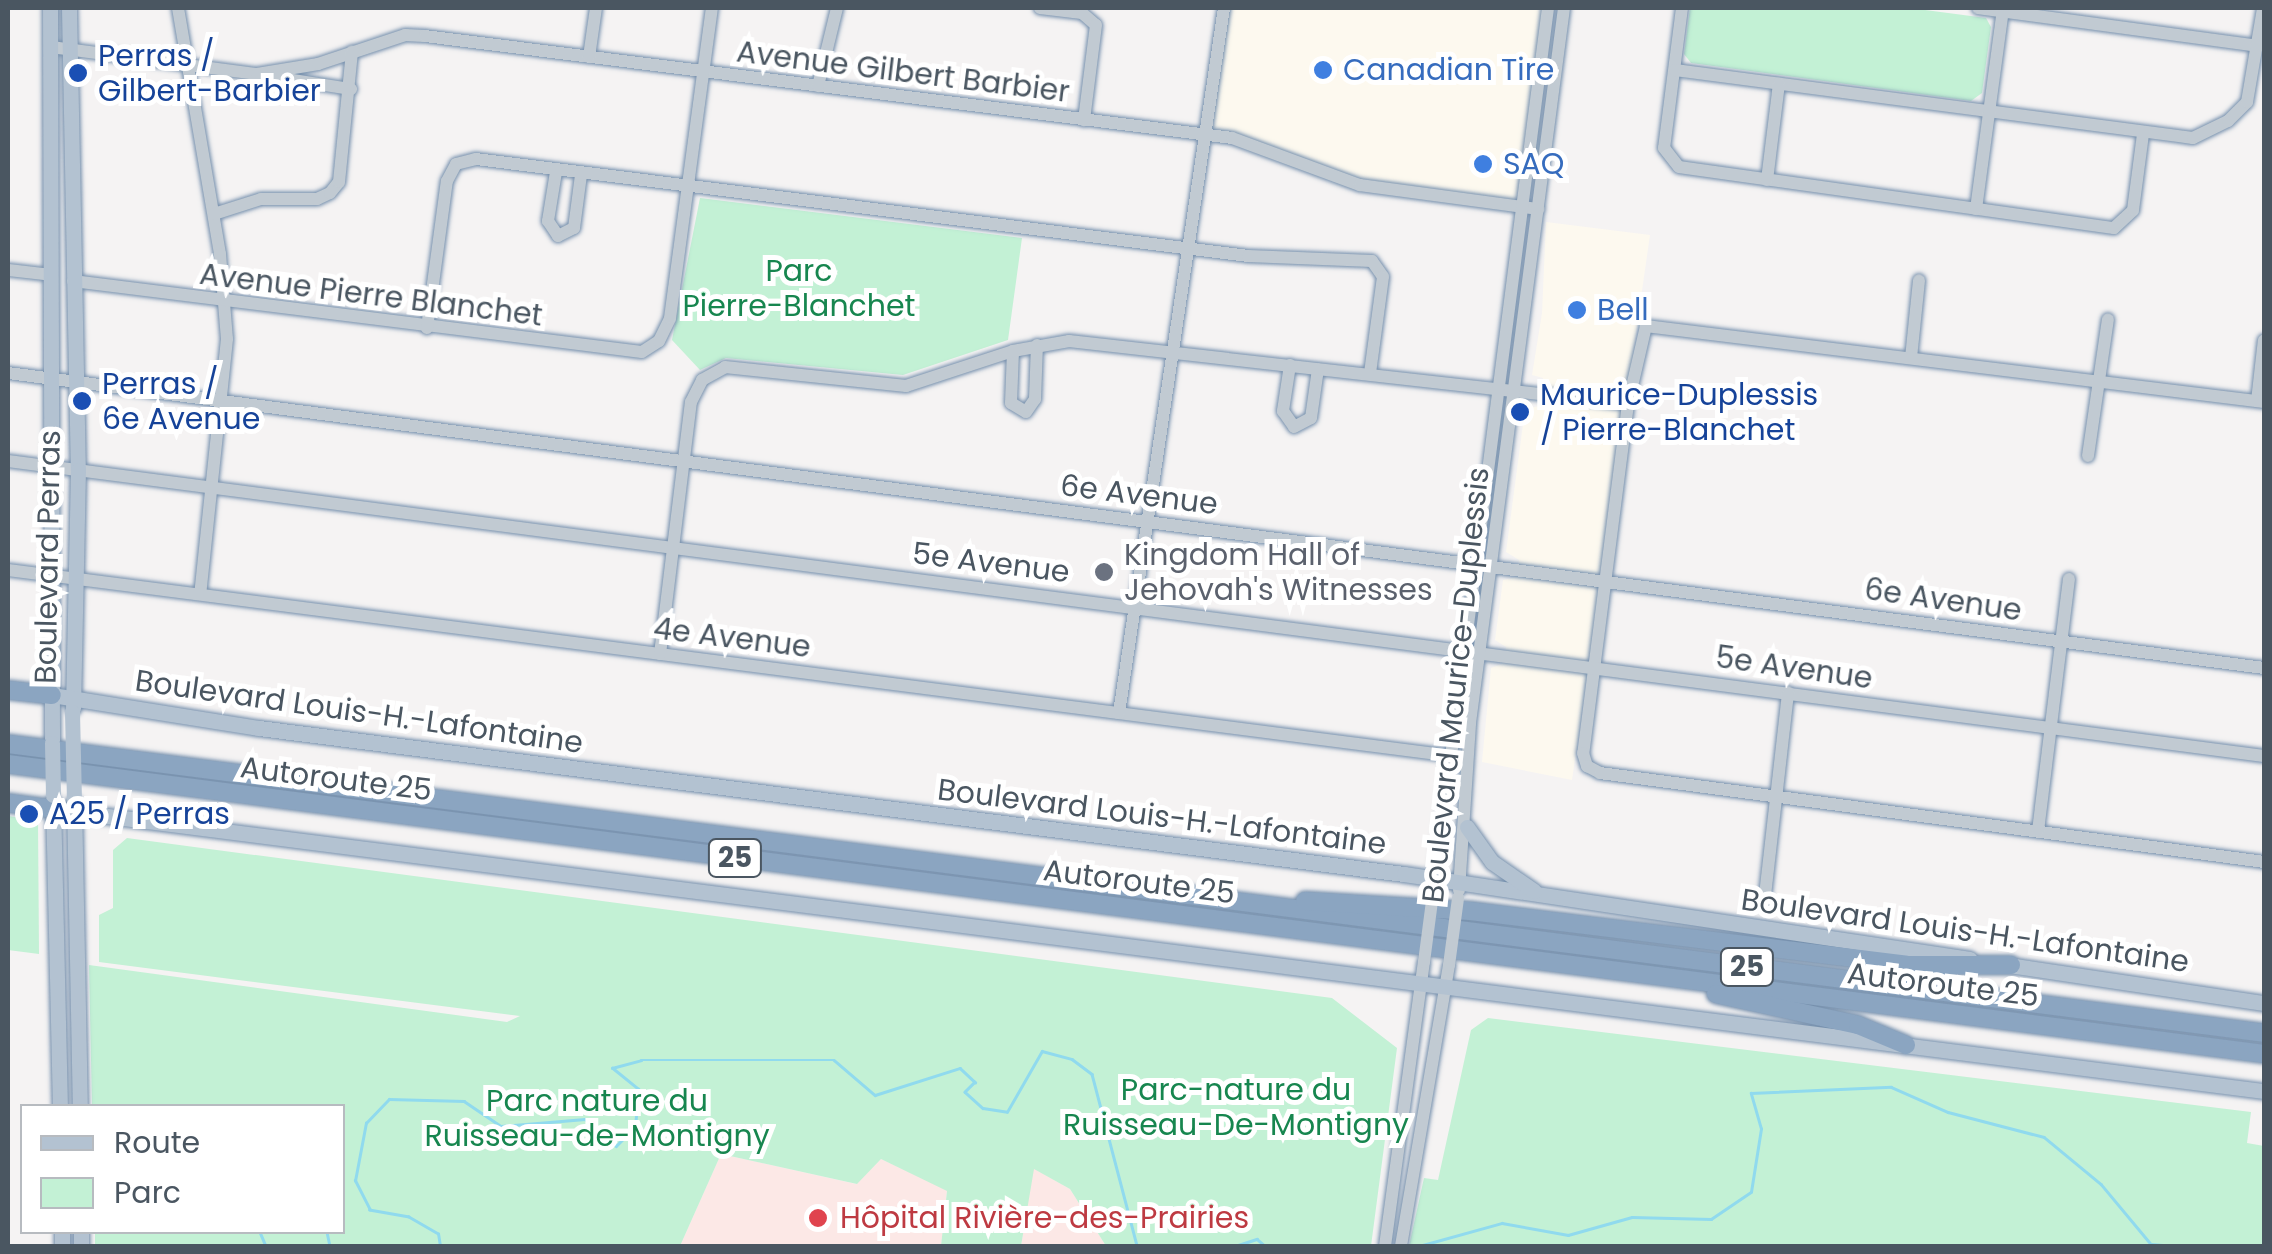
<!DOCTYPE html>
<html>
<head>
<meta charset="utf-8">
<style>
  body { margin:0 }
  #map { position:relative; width:2272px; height:1254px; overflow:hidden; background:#f5f3f3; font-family:Poppins,sans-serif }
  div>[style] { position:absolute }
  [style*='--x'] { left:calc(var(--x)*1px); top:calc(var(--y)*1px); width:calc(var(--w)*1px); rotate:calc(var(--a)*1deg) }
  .commercial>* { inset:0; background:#fdf9ef }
  .medical>* { inset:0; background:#fce8e6 }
  .green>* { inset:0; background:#c3f1d5 }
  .stream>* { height:2.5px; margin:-1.25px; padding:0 1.25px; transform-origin:1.25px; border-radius:1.25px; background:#90daee }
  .roads { filter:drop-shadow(0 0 2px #7690ad) drop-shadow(0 0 2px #7690ad) }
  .minor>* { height:12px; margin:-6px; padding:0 6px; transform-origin:6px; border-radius:6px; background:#c1cad2 }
  .major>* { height:15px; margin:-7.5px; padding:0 7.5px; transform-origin:7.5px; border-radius:7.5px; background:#b3c2d1 }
  .highway>* { height:18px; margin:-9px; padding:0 9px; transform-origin:9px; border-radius:9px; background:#8ba5c1 }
  .minor-bridge>* { height:12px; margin:-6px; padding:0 6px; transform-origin:6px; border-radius:6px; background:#c1cad2 }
  .major-bridge>* { height:15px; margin:-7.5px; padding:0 7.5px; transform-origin:7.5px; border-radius:7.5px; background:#b3c2d1 }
  .dots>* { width:28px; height:28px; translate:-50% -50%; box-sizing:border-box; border:5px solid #fff; border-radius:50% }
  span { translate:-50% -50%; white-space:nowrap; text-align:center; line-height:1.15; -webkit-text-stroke:10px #fff; paint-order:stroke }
  .shield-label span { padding:2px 8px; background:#fff; border:2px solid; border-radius:8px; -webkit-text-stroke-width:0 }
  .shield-label { font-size:28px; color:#4a5661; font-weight:700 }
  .transit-label { font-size:30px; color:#164399 }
  .left { translate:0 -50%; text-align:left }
  .shop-label { font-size:30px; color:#366cbe }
  .street-label { font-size:30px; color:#4a5661 }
  .park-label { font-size:30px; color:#17864f }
  .worship-label { font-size:30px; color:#5b616d }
  .health-label { font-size:30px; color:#be3a42 }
  .frame { position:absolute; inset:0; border:10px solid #4a5661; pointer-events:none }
  .legend { position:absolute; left:20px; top:1104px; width:325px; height:130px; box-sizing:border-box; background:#fff; border:2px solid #b7bbc0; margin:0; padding:12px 18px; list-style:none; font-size:30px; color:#4a5661 }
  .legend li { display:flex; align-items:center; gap:20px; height:50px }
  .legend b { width:50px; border:2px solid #b7bbc0 }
</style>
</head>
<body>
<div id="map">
  <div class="commercial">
    <i style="clip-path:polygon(1224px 8px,1545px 8px,1523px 207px,1389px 189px,1205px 135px)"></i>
    <i style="clip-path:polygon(1546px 222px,1650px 235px,1572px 780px,1482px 762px,1491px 668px,1502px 664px,1506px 647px,1495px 640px,1503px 580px,1517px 577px,1519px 560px,1506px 552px,1525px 409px,1539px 406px,1543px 378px,1532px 375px,1542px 313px)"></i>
  </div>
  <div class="medical">
    <i style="clip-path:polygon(721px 1154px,856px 1184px,881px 1159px,947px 1190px,941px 1246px,680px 1246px)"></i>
    <i style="clip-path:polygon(1033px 1168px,1070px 1189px,1106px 1246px,1021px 1246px)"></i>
  </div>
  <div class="green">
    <i style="clip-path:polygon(1690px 8px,1910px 8px,1986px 18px,1991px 27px,1982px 93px,1971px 101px,1691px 63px,1684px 54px)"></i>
    <i style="clip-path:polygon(700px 198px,1022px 238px,1008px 340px,903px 375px,726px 358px,700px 370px,672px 340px)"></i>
    <i style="clip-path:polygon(8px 816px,38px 820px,39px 954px,8px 950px)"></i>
    <i style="clip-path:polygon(127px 838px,1332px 998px,1397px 1048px,1371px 1246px,1106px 1246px,1070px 1189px,1034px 1169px,1021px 1246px,941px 1246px,947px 1191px,881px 1159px,857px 1184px,721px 1154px,680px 1246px,95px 1246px,95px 1232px,342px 1232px,342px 1106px,92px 1106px,89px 965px,507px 1022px,520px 1016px,99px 962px,99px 915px,113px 908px,113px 850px)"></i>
    <i style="clip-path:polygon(1488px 1018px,2251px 1112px,2247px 1143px,2264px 1146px,2264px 1246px,1409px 1246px,1424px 1178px,1438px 1180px,1471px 1030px)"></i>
  </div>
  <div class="stream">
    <i style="--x:260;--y:1232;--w:15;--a:67"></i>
    <i style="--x:327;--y:1232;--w:14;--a:78"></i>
    <i style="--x:440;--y:1246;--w:12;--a:-99"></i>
    <i style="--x:438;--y:1234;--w:34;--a:-150"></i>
    <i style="--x:409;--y:1217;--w:40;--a:-170"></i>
    <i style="--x:370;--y:1210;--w:33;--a:-117"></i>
    <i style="--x:355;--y:1181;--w:59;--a:-79.3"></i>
    <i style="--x:366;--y:1123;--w:33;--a:-46"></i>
    <i style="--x:389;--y:1099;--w:75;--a:1.5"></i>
    <i style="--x:464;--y:1101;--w:45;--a:34"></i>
    <i style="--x:501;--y:1126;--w:84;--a:-4.8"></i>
    <i style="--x:585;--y:1119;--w:41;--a:41.1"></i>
    <i style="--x:616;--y:1146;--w:27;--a:-45"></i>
    <i style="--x:635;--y:1127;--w:38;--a:-85"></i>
    <i style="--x:638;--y:1089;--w:33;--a:-141"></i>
    <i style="--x:612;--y:1068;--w:30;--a:-15"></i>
    <i style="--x:641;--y:1060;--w:193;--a:0"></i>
    <i style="--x:834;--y:1060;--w:54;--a:40.5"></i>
    <i style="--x:875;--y:1095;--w:89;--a:-17.6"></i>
    <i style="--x:960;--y:1068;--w:21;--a:43"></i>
    <i style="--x:975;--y:1082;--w:14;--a:135"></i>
    <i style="--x:965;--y:1092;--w:24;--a:42"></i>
    <i style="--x:983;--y:1108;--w:24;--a:9"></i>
    <i style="--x:1007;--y:1112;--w:70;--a:-60.2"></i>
    <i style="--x:1042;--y:1051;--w:31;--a:15"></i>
    <i style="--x:1072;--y:1059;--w:25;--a:37"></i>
    <i style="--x:1092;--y:1074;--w:178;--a:75.3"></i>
    <i style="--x:1235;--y:1246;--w:23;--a:-18"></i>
    <i style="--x:1257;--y:1239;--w:11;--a:41"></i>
    <i style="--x:1419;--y:1246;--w:86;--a:-15.5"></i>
    <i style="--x:1502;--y:1223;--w:67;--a:10.3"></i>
    <i style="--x:1568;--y:1235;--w:66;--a:-15.7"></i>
    <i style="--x:1632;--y:1217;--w:79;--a:1.5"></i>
    <i style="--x:1711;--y:1219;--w:48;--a:-34"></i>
    <i style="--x:1751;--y:1192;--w:64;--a:-81"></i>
    <i style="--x:1761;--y:1129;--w:37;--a:-106"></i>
    <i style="--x:1751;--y:1093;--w:140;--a:-2.5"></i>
    <i style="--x:1891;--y:1087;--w:62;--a:23.7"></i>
    <i style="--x:1948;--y:1112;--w:99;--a:14.6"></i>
    <i style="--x:2044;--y:1137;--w:74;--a:39.5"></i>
    <i style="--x:2101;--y:1184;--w:78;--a:50.2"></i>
    <i style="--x:2151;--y:1244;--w:23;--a:5"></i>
  </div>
  <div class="roads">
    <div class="minor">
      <i style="--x:178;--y:8;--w:250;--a:80.3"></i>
      <i style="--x:220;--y:254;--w:85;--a:85.3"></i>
      <i style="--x:227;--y:339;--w:256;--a:96"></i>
      <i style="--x:1040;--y:8;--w:42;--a:6.8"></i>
      <i style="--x:1082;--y:13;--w:18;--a:41"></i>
      <i style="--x:1096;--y:25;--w:96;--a:97.2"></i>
      <i style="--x:1682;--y:8;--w:141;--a:97.3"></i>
      <i style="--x:1664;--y:148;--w:24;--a:52"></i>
      <i style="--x:1679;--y:167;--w:439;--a:8"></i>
      <i style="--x:2114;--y:228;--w:26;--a:-43"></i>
      <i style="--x:2133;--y:210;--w:77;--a:-82.5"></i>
      <i style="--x:1978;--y:8;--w:283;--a:7.7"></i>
      <i style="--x:51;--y:47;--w:208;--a:7.5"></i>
      <i style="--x:257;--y:74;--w:62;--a:-9.3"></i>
      <i style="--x:318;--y:64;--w:92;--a:-18.4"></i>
      <i style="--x:405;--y:35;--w:20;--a:3"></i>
      <i style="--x:425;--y:36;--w:813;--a:7.2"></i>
      <i style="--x:1232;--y:138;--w:136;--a:20.2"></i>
      <i style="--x:1360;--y:185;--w:180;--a:7.7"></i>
      <i style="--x:589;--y:57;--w:49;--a:-81.9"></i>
      <i style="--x:1675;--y:70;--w:522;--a:7.48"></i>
      <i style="--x:2193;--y:138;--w:39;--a:-26"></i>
      <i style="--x:2228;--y:121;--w:27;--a:-45"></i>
      <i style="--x:2247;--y:102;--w:95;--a:-80.3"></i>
      <i style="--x:274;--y:77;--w:78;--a:8.9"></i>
      <i style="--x:818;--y:86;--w:80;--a:-76.3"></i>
      <i style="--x:556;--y:172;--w:50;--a:99.3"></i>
      <i style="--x:548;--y:221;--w:18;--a:56"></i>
      <i style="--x:558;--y:236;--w:18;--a:-27"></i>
      <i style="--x:574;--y:228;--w:53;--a:-82.5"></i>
      <i style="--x:1767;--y:180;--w:97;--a:-82.9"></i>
      <i style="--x:1976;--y:209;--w:203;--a:-82.3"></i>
      <i style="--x:214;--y:214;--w:49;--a:-17.7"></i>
      <i style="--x:261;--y:199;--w:56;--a:0"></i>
      <i style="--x:317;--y:199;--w:14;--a:-25"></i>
      <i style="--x:330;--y:193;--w:14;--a:-51"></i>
      <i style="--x:339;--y:182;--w:131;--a:-84.3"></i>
      <i style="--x:8;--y:270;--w:44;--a:6.5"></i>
      <i style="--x:73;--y:281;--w:573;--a:7.11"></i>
      <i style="--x:642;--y:352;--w:20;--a:-33"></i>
      <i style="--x:659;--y:341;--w:25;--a:-64"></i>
      <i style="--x:670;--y:318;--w:313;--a:-82.3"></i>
      <i style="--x:427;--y:328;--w:148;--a:-82.3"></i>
      <i style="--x:447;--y:181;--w:19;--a:-62"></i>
      <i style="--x:456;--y:164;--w:21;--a:-14"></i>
      <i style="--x:476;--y:159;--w:778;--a:7.16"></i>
      <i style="--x:1248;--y:256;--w:124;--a:2.3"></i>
      <i style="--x:1372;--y:261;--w:19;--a:55"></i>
      <i style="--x:1383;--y:277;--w:97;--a:97.7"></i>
      <i style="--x:1013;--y:351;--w:52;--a:92.2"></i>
      <i style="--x:1011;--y:403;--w:17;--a:31"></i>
      <i style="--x:1026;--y:412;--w:16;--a:-55"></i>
      <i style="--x:1035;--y:399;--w:54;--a:-87.9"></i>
      <i style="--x:1911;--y:358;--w:78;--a:-84.1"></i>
      <i style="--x:1290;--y:365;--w:47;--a:98.7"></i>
      <i style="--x:1283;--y:411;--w:19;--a:55"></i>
      <i style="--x:1294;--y:427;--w:19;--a:-28"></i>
      <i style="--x:1311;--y:418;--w:49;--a:-81.9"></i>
      <i style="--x:8;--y:373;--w:2275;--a:7.45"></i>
      <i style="--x:2257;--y:401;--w:61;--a:-83.5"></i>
      <i style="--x:2264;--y:402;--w:623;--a:-172.99"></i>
      <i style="--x:1646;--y:326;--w:80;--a:103"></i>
      <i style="--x:1628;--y:404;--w:352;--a:97.3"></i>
      <i style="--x:1583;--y:753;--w:14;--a:73"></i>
      <i style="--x:1587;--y:766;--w:15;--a:28"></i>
      <i style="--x:1600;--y:773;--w:670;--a:7.63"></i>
      <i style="--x:2088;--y:456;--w:138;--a:-81.7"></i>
      <i style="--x:8;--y:461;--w:2275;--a:7.45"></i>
      <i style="--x:8;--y:570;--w:1455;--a:7.34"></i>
      <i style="--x:660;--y:654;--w:254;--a:-83"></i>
      <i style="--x:691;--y:402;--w:25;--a:-63"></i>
      <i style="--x:702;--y:380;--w:26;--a:-29"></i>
      <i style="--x:725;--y:367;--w:182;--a:6"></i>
      <i style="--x:906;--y:386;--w:113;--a:-18.1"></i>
      <i style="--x:1013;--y:351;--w:57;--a:-10.1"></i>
      <i style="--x:1069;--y:341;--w:563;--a:6.43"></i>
      <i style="--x:1119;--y:713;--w:713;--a:-81.53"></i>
      <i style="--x:2038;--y:831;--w:254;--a:-83"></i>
      <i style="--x:1434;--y:887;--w:886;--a:-82.61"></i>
      <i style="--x:1459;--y:890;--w:167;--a:-86.2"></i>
      <i style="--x:1470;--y:723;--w:721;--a:-82.51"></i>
      <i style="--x:1764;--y:904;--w:213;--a:-83.5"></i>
      <i style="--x:1385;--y:1246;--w:287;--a:-82.2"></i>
      <i style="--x:1401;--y:1246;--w:285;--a:-80.3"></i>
    </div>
    <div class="major">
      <i style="--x:50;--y:8;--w:735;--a:89.84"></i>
      <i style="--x:69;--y:8;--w:462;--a:88.9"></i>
      <i style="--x:78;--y:470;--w:238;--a:91.2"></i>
      <i style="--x:52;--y:695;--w:210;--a:9.1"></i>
      <i style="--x:259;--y:728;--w:1154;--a:7.27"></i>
      <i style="--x:1404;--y:874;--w:572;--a:8.54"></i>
      <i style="--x:53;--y:801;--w:305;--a:88.7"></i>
      <i style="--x:74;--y:802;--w:304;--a:88.9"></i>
      <i style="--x:53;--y:809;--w:2229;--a:7.27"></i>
      <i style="--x:1467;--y:827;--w:43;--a:54.5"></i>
      <i style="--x:1492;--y:862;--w:51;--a:34.6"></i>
      <i style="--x:2002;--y:964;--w:265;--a:8.5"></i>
      <i style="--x:62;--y:1232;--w:14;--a:90"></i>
      <i style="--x:81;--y:1232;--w:14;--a:90"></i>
    </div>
    <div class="highway">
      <i style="--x:8;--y:690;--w:44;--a:6.5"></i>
      <i style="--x:8;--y:744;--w:2274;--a:7.3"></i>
      <i style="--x:8;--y:764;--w:2275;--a:7.32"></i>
      <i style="--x:8;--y:803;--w:45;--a:7.6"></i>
      <i style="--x:1305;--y:901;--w:165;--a:3.5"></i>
      <i style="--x:1470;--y:911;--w:440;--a:7"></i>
      <i style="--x:1907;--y:965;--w:104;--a:0"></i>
      <i style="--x:1716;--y:994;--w:145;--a:12.3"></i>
      <i style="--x:1858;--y:1025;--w:52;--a:22.6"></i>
    </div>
  </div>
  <div class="minor-bridge">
    <i style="--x:1424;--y:962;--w:69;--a:-82.5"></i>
    <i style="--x:1449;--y:965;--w:68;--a:-82.3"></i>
  </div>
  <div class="major-bridge">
    <i style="--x:72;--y:712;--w:86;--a:88.7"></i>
    <i style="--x:52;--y:743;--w:52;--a:88.9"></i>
  </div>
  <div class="dots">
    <i style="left:1323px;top:70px;background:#3f7fe0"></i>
    <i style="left:78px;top:73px;background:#1a4fb4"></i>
    <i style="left:1483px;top:164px;background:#3f7fe0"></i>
    <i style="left:1577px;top:310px;background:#3f7fe0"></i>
    <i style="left:82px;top:401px;background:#1a4fb4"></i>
    <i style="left:1520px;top:412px;background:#1a4fb4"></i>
    <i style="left:1104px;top:572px;background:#6b7280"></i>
    <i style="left:29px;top:814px;background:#1a4fb4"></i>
    <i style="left:818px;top:1218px;background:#e0444e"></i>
  </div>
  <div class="shield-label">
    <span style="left:735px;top:858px">25</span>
    <span style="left:1747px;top:967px">25</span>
  </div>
  <div class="transit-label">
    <span class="left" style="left:98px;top:73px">Perras /<br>Gilbert-Barbier</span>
    <span class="left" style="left:102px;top:401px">Perras /<br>6e Avenue</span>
    <span class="left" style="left:1540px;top:412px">Maurice-Duplessis<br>/ Pierre-Blanchet</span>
    <span class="left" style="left:49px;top:814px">A25 / Perras</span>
  </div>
  <div class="shop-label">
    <span class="left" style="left:1343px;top:70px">Canadian Tire</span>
    <span class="left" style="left:1503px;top:164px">SAQ</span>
    <span class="left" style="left:1597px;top:310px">Bell</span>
  </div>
  <div class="street-label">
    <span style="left:903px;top:72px;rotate:7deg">Avenue Gilbert Barbier</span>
    <span style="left:371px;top:295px;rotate:7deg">Avenue Pierre Blanchet</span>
    <span style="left:1139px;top:495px;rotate:7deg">6e Avenue</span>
    <span style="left:48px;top:557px;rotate:-89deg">Boulevard Perras</span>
    <span style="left:991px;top:563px;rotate:7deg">5e Avenue</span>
    <span style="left:1943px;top:600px;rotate:8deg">6e Avenue</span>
    <span style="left:732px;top:638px;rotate:7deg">4e Avenue</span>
    <span style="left:1794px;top:668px;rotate:8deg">5e Avenue</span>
    <span style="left:1456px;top:685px;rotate:-84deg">Boulevard Maurice-Duplessis</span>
    <span style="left:359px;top:712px;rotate:8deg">Boulevard Louis-H.-Lafontaine</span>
    <span style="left:336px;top:779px;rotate:7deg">Autoroute 25</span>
    <span style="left:1162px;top:817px;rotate:7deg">Boulevard Louis-H.-Lafontaine</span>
    <span style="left:1139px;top:882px;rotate:7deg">Autoroute 25</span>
    <span style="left:1965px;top:931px;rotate:8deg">Boulevard Louis-H.-Lafontaine</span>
    <span style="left:1943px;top:985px;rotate:7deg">Autoroute 25</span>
  </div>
  <div class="park-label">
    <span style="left:799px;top:288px">Parc<br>Pierre-Blanchet</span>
    <span style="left:1236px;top:1107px">Parc-nature du<br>Ruisseau-De-Montigny</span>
    <span style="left:597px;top:1118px">Parc nature du<br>Ruisseau-de-Montigny</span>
  </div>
  <div class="worship-label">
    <span class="left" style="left:1124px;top:572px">Kingdom Hall of<br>Jehovah's Witnesses</span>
  </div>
  <div class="health-label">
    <span class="left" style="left:840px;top:1218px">Hôpital Rivière-des-Prairies</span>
  </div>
  <div class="frame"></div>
  <ul class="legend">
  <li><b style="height:12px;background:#b3c2d1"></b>Route</li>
  <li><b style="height:28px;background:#c3f1d5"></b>Parc</li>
  </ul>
</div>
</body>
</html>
